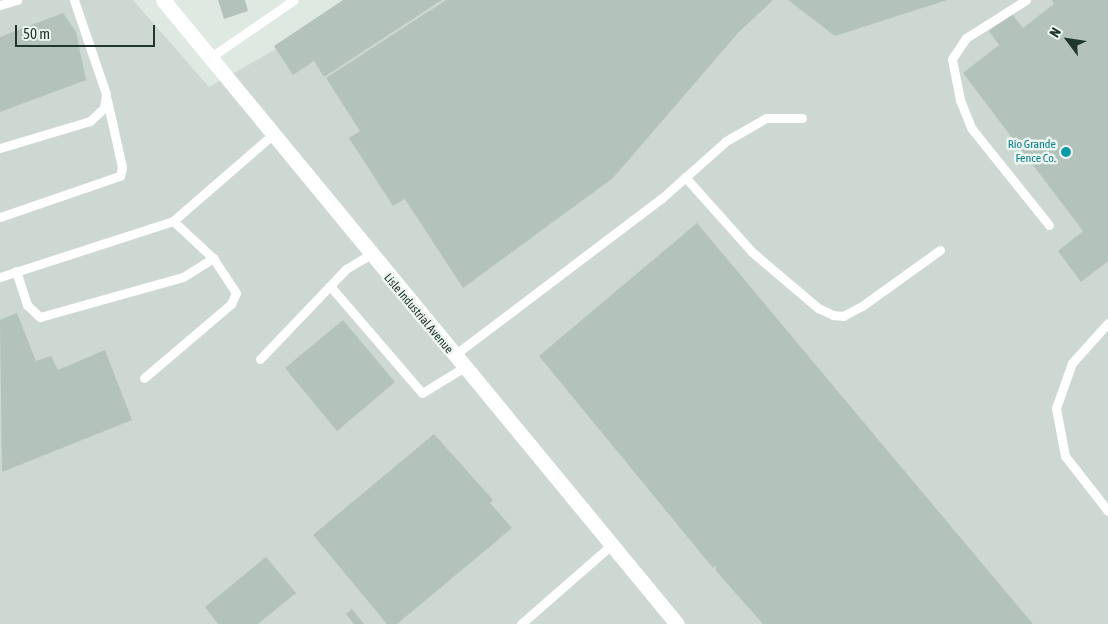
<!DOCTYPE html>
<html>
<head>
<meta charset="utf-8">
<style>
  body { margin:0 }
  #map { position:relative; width:1108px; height:624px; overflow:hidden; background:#dee9e2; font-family:"Asap Condensed",sans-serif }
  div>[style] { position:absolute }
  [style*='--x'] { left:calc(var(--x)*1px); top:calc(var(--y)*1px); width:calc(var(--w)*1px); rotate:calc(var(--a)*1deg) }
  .built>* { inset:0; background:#ccd8d1 }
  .building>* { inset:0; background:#b3c3bb }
  .service>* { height:9px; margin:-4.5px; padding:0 4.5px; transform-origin:4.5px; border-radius:4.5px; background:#fff }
  .minor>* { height:15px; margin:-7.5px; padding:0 7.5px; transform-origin:7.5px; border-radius:7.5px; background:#fff }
  .dots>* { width:14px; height:14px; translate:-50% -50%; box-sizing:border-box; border:2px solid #eef6f1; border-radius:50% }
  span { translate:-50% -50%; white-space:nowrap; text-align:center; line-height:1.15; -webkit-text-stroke:5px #eef6f1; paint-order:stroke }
  .culture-label { font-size:12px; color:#0d838f }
  .right { translate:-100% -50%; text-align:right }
  .street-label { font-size:12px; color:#20372e }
  .north { position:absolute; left:1043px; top:15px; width:50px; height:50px; -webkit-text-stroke:4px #eef6f1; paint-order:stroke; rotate:301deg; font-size:14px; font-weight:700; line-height:20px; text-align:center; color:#20372e }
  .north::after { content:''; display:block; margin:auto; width:18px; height:22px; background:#20372e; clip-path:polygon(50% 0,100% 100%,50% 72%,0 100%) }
  .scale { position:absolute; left:15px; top:25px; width:140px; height:22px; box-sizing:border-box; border:2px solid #20372e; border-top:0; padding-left:6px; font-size:15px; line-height:18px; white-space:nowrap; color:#20372e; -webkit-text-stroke:4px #eef6f1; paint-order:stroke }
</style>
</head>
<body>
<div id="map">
  <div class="built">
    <i style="clip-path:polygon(0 0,133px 0,209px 87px,363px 0,1108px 0,1108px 624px,0 624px)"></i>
  </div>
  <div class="building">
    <i style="clip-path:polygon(218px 0,245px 0,248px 11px,224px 19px)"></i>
    <i style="clip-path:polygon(343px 0,442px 0,324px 77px,314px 61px,293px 75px,274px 46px)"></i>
    <i style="clip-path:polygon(446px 0,773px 0,738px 33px,613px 178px,463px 288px,405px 199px,393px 206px,349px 138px,360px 131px,326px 78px)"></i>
    <i style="clip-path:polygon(788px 0,947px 0,835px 36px)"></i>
    <i style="clip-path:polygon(1052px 0,1108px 0,1108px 261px,1081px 282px,1058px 251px,1083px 231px,963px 73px,999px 45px,989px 31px,1012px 14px,1023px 28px,1054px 4px)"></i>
    <i style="clip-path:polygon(63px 13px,76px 32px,86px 80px,0 112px,0 37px)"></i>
    <i style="clip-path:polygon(697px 223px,876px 437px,1033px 624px,763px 624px,716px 571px,716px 565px,713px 568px,539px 356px)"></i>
    <i style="clip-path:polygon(17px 313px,36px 361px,51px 356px,58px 370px,105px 350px,132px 420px,2px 472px,0 320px)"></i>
    <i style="clip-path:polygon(343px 320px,395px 382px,337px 431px,285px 368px)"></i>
    <i style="clip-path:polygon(434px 434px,493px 500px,490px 503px,512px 528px,397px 624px,387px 624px,313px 535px)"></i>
    <i style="clip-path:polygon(266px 557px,296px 593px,258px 624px,218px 624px,205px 607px)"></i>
    <i style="clip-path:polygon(352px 609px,364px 624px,354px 624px,346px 614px)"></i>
  </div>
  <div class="service">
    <i style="--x:1026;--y:0;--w:71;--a:147.7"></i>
    <i style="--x:966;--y:38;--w:25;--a:124"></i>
    <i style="--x:952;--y:59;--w:42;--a:79"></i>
    <i style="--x:960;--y:100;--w:31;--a:68"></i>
    <i style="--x:972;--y:129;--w:123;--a:51.3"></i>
    <i style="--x:0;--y:5;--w:18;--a:-16"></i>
    <i style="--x:208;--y:59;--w:104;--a:-34.5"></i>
    <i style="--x:0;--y:148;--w:94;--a:-16.7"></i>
    <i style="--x:90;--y:121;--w:19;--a:-43"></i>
    <i style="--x:104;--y:108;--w:14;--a:-82"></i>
    <i style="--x:106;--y:94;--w:99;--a:-108.8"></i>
    <i style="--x:685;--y:177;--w:101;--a:48.2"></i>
    <i style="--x:752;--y:252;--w:87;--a:40.3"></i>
    <i style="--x:818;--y:308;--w:17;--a:25"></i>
    <i style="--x:833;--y:315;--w:10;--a:6"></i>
    <i style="--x:843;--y:316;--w:21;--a:-28"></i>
    <i style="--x:862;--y:306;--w:96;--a:-35.7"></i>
    <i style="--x:0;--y:217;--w:127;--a:-18.9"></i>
    <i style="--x:120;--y:176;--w:9;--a:-77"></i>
    <i style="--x:122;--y:167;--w:69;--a:-102.6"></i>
    <i style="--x:16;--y:271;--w:36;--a:72"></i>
    <i style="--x:27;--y:305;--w:18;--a:43"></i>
    <i style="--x:40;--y:317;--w:148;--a:-15.6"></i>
    <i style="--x:183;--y:277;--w:36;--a:-32"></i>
    <i style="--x:0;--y:277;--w:182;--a:-17.9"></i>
    <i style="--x:173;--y:221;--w:130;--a:-40.9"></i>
    <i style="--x:330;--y:286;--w:141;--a:49.3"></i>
    <i style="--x:422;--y:393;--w:48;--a:-31.4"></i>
    <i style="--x:1108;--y:323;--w:54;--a:132"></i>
    <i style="--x:1072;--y:363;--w:48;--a:109.6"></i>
    <i style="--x:1056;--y:408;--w:49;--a:79.4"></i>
    <i style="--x:1065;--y:456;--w:70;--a:52"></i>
    <i style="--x:453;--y:356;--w:262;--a:-37.1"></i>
    <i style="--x:662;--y:198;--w:86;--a:-41.7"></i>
    <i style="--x:726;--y:141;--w:46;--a:-29.9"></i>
    <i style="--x:766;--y:118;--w:36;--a:0"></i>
    <i style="--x:260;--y:359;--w:124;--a:-46.3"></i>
    <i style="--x:346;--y:269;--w:27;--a:-31"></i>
    <i style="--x:144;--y:378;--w:114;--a:-40.4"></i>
    <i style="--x:231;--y:304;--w:12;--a:-66"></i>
    <i style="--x:236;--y:293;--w:42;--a:-123.3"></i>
    <i style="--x:213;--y:258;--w:54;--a:-137.2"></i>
    <i style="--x:521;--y:624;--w:118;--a:-41.2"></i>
  </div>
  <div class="minor">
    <i style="--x:163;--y:0;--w:808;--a:50.52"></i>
  </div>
  <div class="dots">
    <i style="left:1066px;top:152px;background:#0f9aa8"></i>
  </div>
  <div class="culture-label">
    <span class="right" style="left:1056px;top:152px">Rio Grande<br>Fence Co.</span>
  </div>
  <div class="street-label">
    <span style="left:418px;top:314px;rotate:50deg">Lisle Industrial Avenue</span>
  </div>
  <div class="north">N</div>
  <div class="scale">50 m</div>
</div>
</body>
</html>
